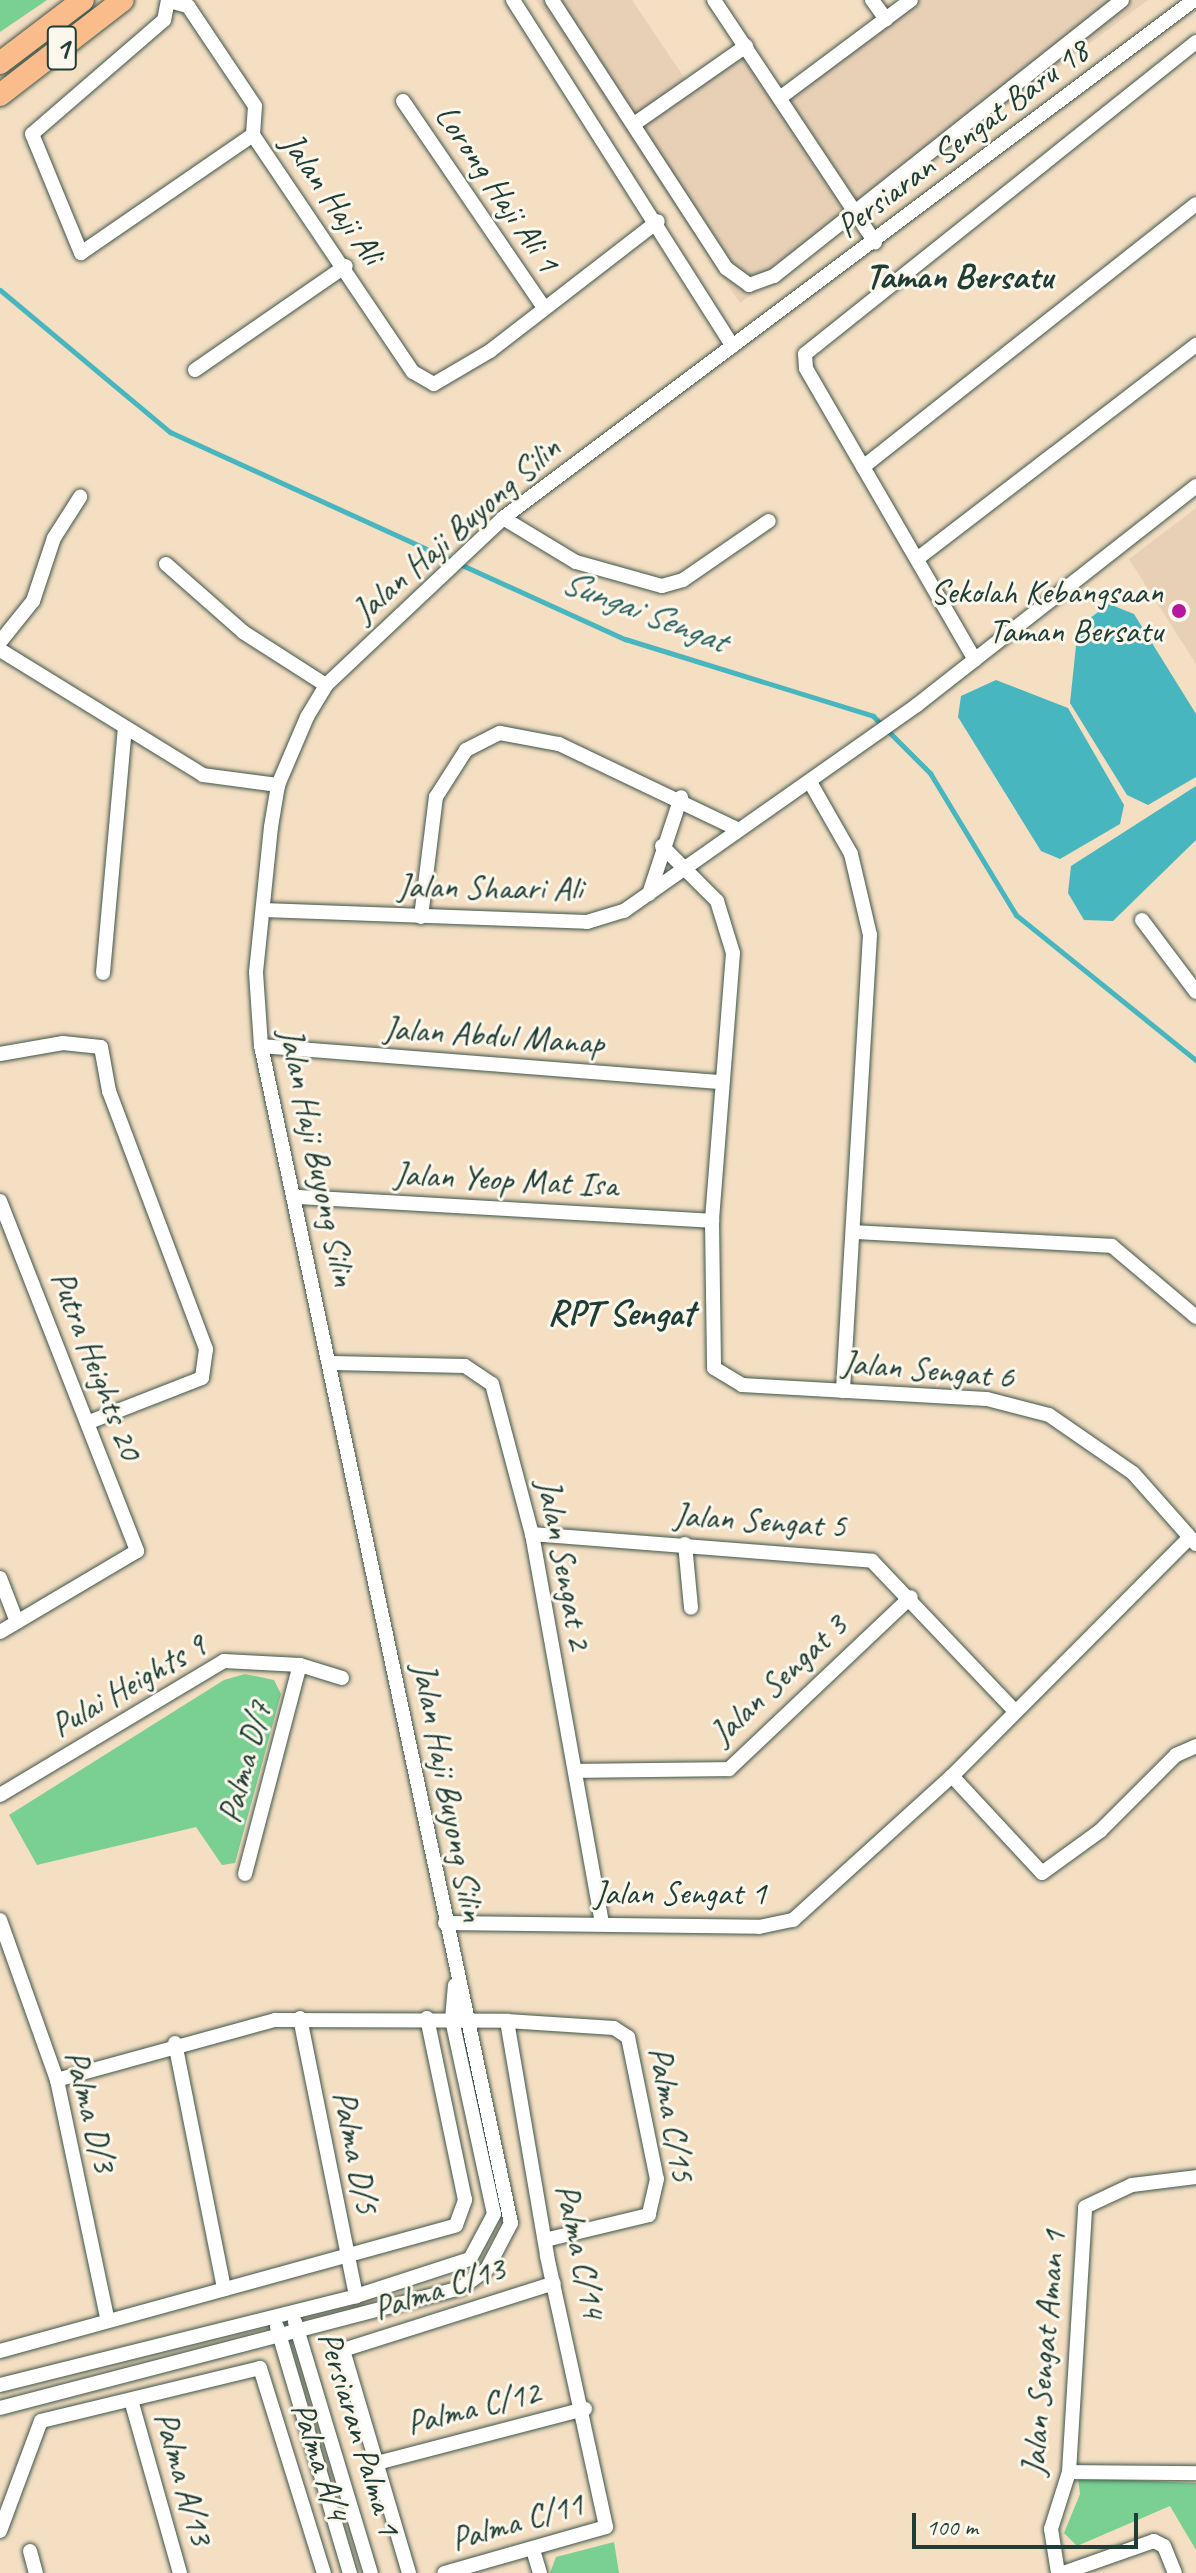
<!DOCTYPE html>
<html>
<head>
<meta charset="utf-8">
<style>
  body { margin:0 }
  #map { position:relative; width:1196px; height:2573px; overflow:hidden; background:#f4dfc3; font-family:Caveat,sans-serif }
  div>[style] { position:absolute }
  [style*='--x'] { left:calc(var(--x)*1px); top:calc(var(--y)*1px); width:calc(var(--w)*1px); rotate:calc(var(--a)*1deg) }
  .built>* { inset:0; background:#e8d0b7 }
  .green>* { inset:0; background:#7acf92 }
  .water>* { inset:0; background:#47b6be }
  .stream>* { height:5px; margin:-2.5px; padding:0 2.5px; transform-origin:2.5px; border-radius:2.5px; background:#47b6be }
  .roads { filter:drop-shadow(0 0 2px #3f5549) drop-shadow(0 0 2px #3f5549) }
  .minor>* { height:14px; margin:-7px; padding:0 7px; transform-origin:7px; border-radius:7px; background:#fff }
  .highway>* { height:22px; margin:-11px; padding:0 11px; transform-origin:11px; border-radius:11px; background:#f9bc8a }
  .dots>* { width:22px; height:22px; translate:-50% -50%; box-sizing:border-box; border:4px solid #fbf7ec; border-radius:50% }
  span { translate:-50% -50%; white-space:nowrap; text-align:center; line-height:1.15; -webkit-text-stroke:6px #fbf7ec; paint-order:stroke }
  .shield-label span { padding:2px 6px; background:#fbf7ec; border:2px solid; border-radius:6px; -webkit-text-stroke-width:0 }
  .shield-label { font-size:32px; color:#1f3d34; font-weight:700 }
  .street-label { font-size:34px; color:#1f3d34 }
  .poi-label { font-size:34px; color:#1f3d34 }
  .right { translate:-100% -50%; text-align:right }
  .neighbourhood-label { font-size:36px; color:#1f3d34; font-weight:700 }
  .water-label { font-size:36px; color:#2b615d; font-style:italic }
  .scale { position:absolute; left:912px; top:2513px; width:226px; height:36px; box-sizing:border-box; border:4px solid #1f3d34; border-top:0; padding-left:10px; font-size:24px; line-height:28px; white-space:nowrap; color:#1f3d34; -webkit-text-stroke:6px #fbf7ec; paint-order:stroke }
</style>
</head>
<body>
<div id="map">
  <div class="built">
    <i style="clip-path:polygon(536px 0,632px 0,688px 83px,744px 45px,778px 94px,903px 0,1148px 0,740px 303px)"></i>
    <i style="clip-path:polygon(1196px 508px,1196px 664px,1129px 559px)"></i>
  </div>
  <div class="green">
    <i style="clip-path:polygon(0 0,47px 0,0 32px)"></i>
    <i style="clip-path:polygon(245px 1674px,274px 1680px,281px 1694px,235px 1863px,222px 1865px,196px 1827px,37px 1865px,9px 1815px,224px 1680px)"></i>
    <i style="clip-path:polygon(1078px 2478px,1196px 2483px,1196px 2550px,1170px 2506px,1077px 2546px,1064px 2533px,1080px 2494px)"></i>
    <i style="clip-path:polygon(614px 2542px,619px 2573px,550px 2573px,556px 2557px)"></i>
  </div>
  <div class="water">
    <i style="clip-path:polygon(1109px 604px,1134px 614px,1196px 714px,1196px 777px,1148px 805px,1127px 795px,1070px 703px,1078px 627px)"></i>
    <i style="clip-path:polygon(996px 680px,1068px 708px,1124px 805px,1120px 824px,1060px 859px,1041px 851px,958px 717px,961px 696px)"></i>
    <i style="clip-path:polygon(1196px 786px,1196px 840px,1113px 921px,1084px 920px,1068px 893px,1071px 866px)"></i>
  </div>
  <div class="stream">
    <i style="--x:0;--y:290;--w:222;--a:39.9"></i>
    <i style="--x:170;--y:432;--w:500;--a:24.5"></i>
    <i style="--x:625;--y:639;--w:260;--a:17.2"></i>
    <i style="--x:873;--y:716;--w:81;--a:45"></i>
    <i style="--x:930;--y:773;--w:166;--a:58.8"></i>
    <i style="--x:1016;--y:915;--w:231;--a:38.9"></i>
  </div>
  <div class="roads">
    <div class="minor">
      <i style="--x:168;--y:0;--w:20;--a:101"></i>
      <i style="--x:164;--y:20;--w:174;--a:139.2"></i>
      <i style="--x:32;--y:134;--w:129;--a:67.6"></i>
      <i style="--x:81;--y:253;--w:209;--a:-34.5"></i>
      <i style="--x:253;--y:135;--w:286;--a:56"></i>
      <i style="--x:413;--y:372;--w:24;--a:30"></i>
      <i style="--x:434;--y:384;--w:65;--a:-30.5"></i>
      <i style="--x:490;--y:351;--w:212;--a:-37.7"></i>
      <i style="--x:513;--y:0;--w:410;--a:57.6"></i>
      <i style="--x:552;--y:0;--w:320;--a:57"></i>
      <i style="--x:726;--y:268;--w:29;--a:36"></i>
      <i style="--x:749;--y:285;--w:27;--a:-20"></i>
      <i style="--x:774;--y:276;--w:444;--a:-38.4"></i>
      <i style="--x:714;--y:0;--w:291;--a:56.4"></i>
      <i style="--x:872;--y:0;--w:24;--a:54"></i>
      <i style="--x:169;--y:1;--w:20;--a:15"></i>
      <i style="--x:188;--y:6;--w:120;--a:56.2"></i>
      <i style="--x:255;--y:106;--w:29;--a:94"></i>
      <i style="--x:781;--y:97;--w:162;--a:-36.7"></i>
      <i style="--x:403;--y:101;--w:250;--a:55.7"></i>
      <i style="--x:637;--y:122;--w:133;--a:-34.9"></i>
      <i style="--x:195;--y:370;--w:183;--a:-34.6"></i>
      <i style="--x:863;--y:467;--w:424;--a:-38.3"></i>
      <i style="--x:503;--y:518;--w:85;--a:31.1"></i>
      <i style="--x:576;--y:562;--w:89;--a:15.6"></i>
      <i style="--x:662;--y:586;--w:22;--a:-16"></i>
      <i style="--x:683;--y:580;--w:104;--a:-34.5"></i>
      <i style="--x:917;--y:559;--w:352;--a:-37.5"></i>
      <i style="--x:166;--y:564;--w:103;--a:41.4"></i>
      <i style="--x:243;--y:632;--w:98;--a:32.6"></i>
      <i style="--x:0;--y:642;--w:53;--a:-51.2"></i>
      <i style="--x:33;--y:601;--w:66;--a:-71.6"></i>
      <i style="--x:54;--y:538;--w:49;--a:-57.6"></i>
      <i style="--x:0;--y:650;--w:238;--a:31.6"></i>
      <i style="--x:203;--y:775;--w:76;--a:7.6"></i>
      <i style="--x:975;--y:660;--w:337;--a:-120.1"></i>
      <i style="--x:806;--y:368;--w:14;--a:-94"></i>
      <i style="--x:805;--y:354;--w:500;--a:-38.59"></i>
      <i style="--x:810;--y:782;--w:83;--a:60.3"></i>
      <i style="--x:851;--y:854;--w:83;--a:76.8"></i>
      <i style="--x:870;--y:935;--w:457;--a:93.4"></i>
      <i style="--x:662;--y:846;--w:78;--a:45"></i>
      <i style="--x:717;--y:901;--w:54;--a:72.9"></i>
      <i style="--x:733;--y:953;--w:269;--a:94.5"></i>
      <i style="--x:712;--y:1221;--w:147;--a:89.2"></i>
      <i style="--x:714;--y:1368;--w:33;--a:31"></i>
      <i style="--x:742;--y:1385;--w:245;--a:3.3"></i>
      <i style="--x:987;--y:1399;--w:64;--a:14.5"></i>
      <i style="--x:1049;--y:1415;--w:102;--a:34.6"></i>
      <i style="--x:1133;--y:1473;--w:95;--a:48.4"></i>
      <i style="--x:649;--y:894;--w:102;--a:-71.7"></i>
      <i style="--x:263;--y:910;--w:324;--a:2.1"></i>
      <i style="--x:587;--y:922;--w:39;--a:-17"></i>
      <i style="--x:624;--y:911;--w:358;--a:-35.1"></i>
      <i style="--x:917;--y:705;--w:355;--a:-38.1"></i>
      <i style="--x:421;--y:917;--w:121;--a:-82.9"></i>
      <i style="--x:436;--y:797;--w:56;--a:-57.4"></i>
      <i style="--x:466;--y:750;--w:38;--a:-27"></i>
      <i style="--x:500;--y:733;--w:60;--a:10.6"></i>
      <i style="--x:559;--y:744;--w:195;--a:25.5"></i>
      <i style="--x:1142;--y:920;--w:90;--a:53.1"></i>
      <i style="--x:103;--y:973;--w:246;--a:-84.9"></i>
      <i style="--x:261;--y:1046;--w:462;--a:4.5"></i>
      <i style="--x:0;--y:1054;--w:64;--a:-9.9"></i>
      <i style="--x:63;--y:1043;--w:38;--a:6"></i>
      <i style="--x:101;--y:1047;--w:45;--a:79.7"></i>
      <i style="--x:109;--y:1091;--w:276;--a:69.4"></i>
      <i style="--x:206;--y:1349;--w:29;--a:98"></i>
      <i style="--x:202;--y:1378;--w:121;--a:158.7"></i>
      <i style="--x:297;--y:1197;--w:416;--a:3.3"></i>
      <i style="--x:0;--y:1201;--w:376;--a:68.6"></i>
      <i style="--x:137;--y:1551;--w:159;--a:149.4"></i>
      <i style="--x:854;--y:1232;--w:258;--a:3.1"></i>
      <i style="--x:1112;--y:1246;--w:110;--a:40.2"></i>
      <i style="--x:332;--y:1363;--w:133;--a:1.3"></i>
      <i style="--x:465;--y:1366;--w:32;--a:34"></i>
      <i style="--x:492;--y:1384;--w:155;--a:75.1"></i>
      <i style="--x:532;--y:1534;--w:394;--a:79.8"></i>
      <i style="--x:532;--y:1534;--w:341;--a:4.5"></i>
      <i style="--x:872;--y:1561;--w:207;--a:46.4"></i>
      <i style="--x:685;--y:1544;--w:64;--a:84.6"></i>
      <i style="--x:0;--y:1578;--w:47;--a:68.9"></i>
      <i style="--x:575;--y:1771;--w:154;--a:-0.7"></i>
      <i style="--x:729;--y:1769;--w:250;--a:-43.4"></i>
      <i style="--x:952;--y:1776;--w:132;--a:47.1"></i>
      <i style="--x:1042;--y:1873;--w:72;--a:-35.9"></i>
      <i style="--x:1100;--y:1831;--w:107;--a:-45"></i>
      <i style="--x:1176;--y:1755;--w:22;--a:-24"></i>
      <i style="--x:0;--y:1795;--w:261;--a:-30.9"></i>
      <i style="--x:224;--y:1661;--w:76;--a:3"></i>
      <i style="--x:300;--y:1665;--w:44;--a:17.2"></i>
      <i style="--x:245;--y:1874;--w:216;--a:-75.3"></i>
      <i style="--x:0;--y:1920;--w:170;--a:70.4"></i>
      <i style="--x:57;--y:2080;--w:246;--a:78.1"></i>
      <i style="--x:445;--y:1923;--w:314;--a:0.7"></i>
      <i style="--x:759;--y:1927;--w:35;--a:-12"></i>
      <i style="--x:793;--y:1920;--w:215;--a:-42.2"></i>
      <i style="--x:952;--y:1776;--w:336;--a:-45.1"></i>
      <i style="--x:300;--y:2018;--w:284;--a:78.6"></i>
      <i style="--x:507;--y:2021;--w:107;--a:3.7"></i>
      <i style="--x:614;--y:2028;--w:17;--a:33"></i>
      <i style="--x:628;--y:2037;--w:145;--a:78.5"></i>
      <i style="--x:657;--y:2179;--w:37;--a:103"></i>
      <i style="--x:649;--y:2215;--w:107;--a:166.5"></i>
      <i style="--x:175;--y:2043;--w:251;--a:78.7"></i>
      <i style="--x:57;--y:2080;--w:226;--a:-15.4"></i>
      <i style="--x:275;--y:2020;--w:232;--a:0.2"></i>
      <i style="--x:507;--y:2021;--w:238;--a:80.3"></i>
      <i style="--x:547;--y:2256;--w:277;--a:77.7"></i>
      <i style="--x:606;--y:2527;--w:168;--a:164.1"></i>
      <i style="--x:295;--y:2322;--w:262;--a:73.2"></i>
      <i style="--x:277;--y:2327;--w:257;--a:73.5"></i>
      <i style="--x:0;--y:2351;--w:473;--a:-15.4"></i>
      <i style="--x:456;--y:2225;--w:27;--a:-70"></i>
      <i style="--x:465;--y:2200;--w:186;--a:-101.8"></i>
      <i style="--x:0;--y:2385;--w:367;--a:-14"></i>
      <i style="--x:356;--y:2296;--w:120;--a:-18"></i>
      <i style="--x:470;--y:2259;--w:51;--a:-61.9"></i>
      <i style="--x:494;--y:2214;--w:199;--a:-102.2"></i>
      <i style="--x:452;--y:2019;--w:34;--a:-85"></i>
      <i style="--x:131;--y:2400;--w:180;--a:74.2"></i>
      <i style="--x:0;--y:2408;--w:476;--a:-14.6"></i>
      <i style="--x:461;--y:2288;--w:32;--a:-36"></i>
      <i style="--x:487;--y:2269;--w:52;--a:-62.4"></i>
      <i style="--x:511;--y:2223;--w:1203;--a:-101.99"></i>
      <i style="--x:261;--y:1046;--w:74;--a:-93.9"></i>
      <i style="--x:256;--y:972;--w:146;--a:-84.1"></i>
      <i style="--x:271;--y:827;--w:43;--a:-80.5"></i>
      <i style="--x:278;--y:785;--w:74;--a:-66.9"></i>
      <i style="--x:307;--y:717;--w:37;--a:-59"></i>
      <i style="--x:326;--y:685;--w:243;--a:-43.3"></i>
      <i style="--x:503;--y:518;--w:864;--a:-36.86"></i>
      <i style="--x:377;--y:2463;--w:215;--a:-14.6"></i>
      <i style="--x:1069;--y:2472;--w:127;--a:0.5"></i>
      <i style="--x:0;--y:2531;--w:117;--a:-69.6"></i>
      <i style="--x:41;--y:2421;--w:225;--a:-13.6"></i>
      <i style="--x:260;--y:2368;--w:215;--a:72.7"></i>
      <i style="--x:533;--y:2550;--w:24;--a:73"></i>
      <i style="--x:30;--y:2551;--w:23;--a:75"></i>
      <i style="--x:409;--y:2573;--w:233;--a:-106.5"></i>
      <i style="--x:343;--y:2350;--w:221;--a:-17.6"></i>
      <i style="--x:1058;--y:2573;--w:45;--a:-99"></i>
      <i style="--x:1051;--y:2529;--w:60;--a:-72.5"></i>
      <i style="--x:1069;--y:2472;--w:265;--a:-86.5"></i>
      <i style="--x:1085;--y:2207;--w:52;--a:-25.1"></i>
      <i style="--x:1132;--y:2185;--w:64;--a:-7.1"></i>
      <i style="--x:1063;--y:2573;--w:96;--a:-19.4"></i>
      <i style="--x:1154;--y:2541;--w:11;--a:27"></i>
      <i style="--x:1164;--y:2546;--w:29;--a:68"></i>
    </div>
    <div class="highway">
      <i style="--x:0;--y:63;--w:104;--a:-37.2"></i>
      <i style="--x:0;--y:95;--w:155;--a:-37.7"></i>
    </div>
  </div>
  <div class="dots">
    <i style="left:1179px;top:611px;background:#b5179e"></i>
  </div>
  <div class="shield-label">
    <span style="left:62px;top:48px">1</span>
  </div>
  <div class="street-label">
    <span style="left:962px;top:138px;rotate:-37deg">Persiaran Sengat Baru 18</span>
    <span style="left:498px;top:188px;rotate:56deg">Lorong Haji Ali 1</span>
    <span style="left:333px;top:198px;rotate:55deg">Jalan Haji Ali</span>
    <span style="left:456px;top:529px;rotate:-41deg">Jalan Haji Buyong Silin</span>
    <span style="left:490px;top:887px;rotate:1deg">Jalan Shaari Ali</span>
    <span style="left:494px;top:1035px;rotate:4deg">Jalan Abdul Manap</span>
    <span style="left:318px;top:1157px;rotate:78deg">Jalan Haji Buyong Silin</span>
    <span style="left:506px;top:1179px;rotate:3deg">Jalan Yeop Mat Isa</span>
    <span style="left:97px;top:1365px;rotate:69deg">Putra Heights 20</span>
    <span style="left:928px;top:1369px;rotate:5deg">Jalan Sengat 6</span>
    <span style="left:760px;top:1520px;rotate:4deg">Jalan Sengat 5</span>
    <span style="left:565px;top:1564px;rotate:79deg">Jalan Sengat 2</span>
    <span style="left:778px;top:1679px;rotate:-43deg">Jalan Sengat 3</span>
    <span style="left:128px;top:1685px;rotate:-30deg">Pulai Heights 9</span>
    <span style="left:244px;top:1762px;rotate:-75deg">Palma D/7</span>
    <span style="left:449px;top:1792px;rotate:79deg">Jalan Haji Buyong Silin</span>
    <span style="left:680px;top:1893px">Jalan Sengat 1</span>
    <span style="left:91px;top:2111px;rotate:76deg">Palma D/3</span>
    <span style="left:672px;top:2114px;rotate:80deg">Palma C/15</span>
    <span style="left:356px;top:2152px;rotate:79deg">Palma D/5</span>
    <span style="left:581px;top:2251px;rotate:78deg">Palma C/14</span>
    <span style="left:439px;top:2288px;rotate:-18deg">Palma C/13</span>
    <span style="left:1043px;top:2353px;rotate:-85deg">Jalan Sengat Aman 1</span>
    <span style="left:473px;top:2407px;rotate:-14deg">Palma C/12</span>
    <span style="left:360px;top:2433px;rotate:73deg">Persiaran Palma 1</span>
    <span style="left:321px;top:2461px;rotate:72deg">Palma A/4</span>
    <span style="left:184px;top:2478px;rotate:74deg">Palma A/13</span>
    <span style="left:517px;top:2521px;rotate:-16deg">Palma C/11</span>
  </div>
  <div class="poi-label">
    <span class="right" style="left:1163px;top:611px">Sekolah Kebangsaan<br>Taman Bersatu</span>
  </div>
  <div class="neighbourhood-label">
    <span style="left:959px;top:277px">Taman Bersatu</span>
    <span style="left:621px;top:1314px">RPT Sengat</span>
  </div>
  <div class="water-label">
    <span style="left:644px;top:611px;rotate:21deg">Sungai Sengat</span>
  </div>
  <div class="scale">100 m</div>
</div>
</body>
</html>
